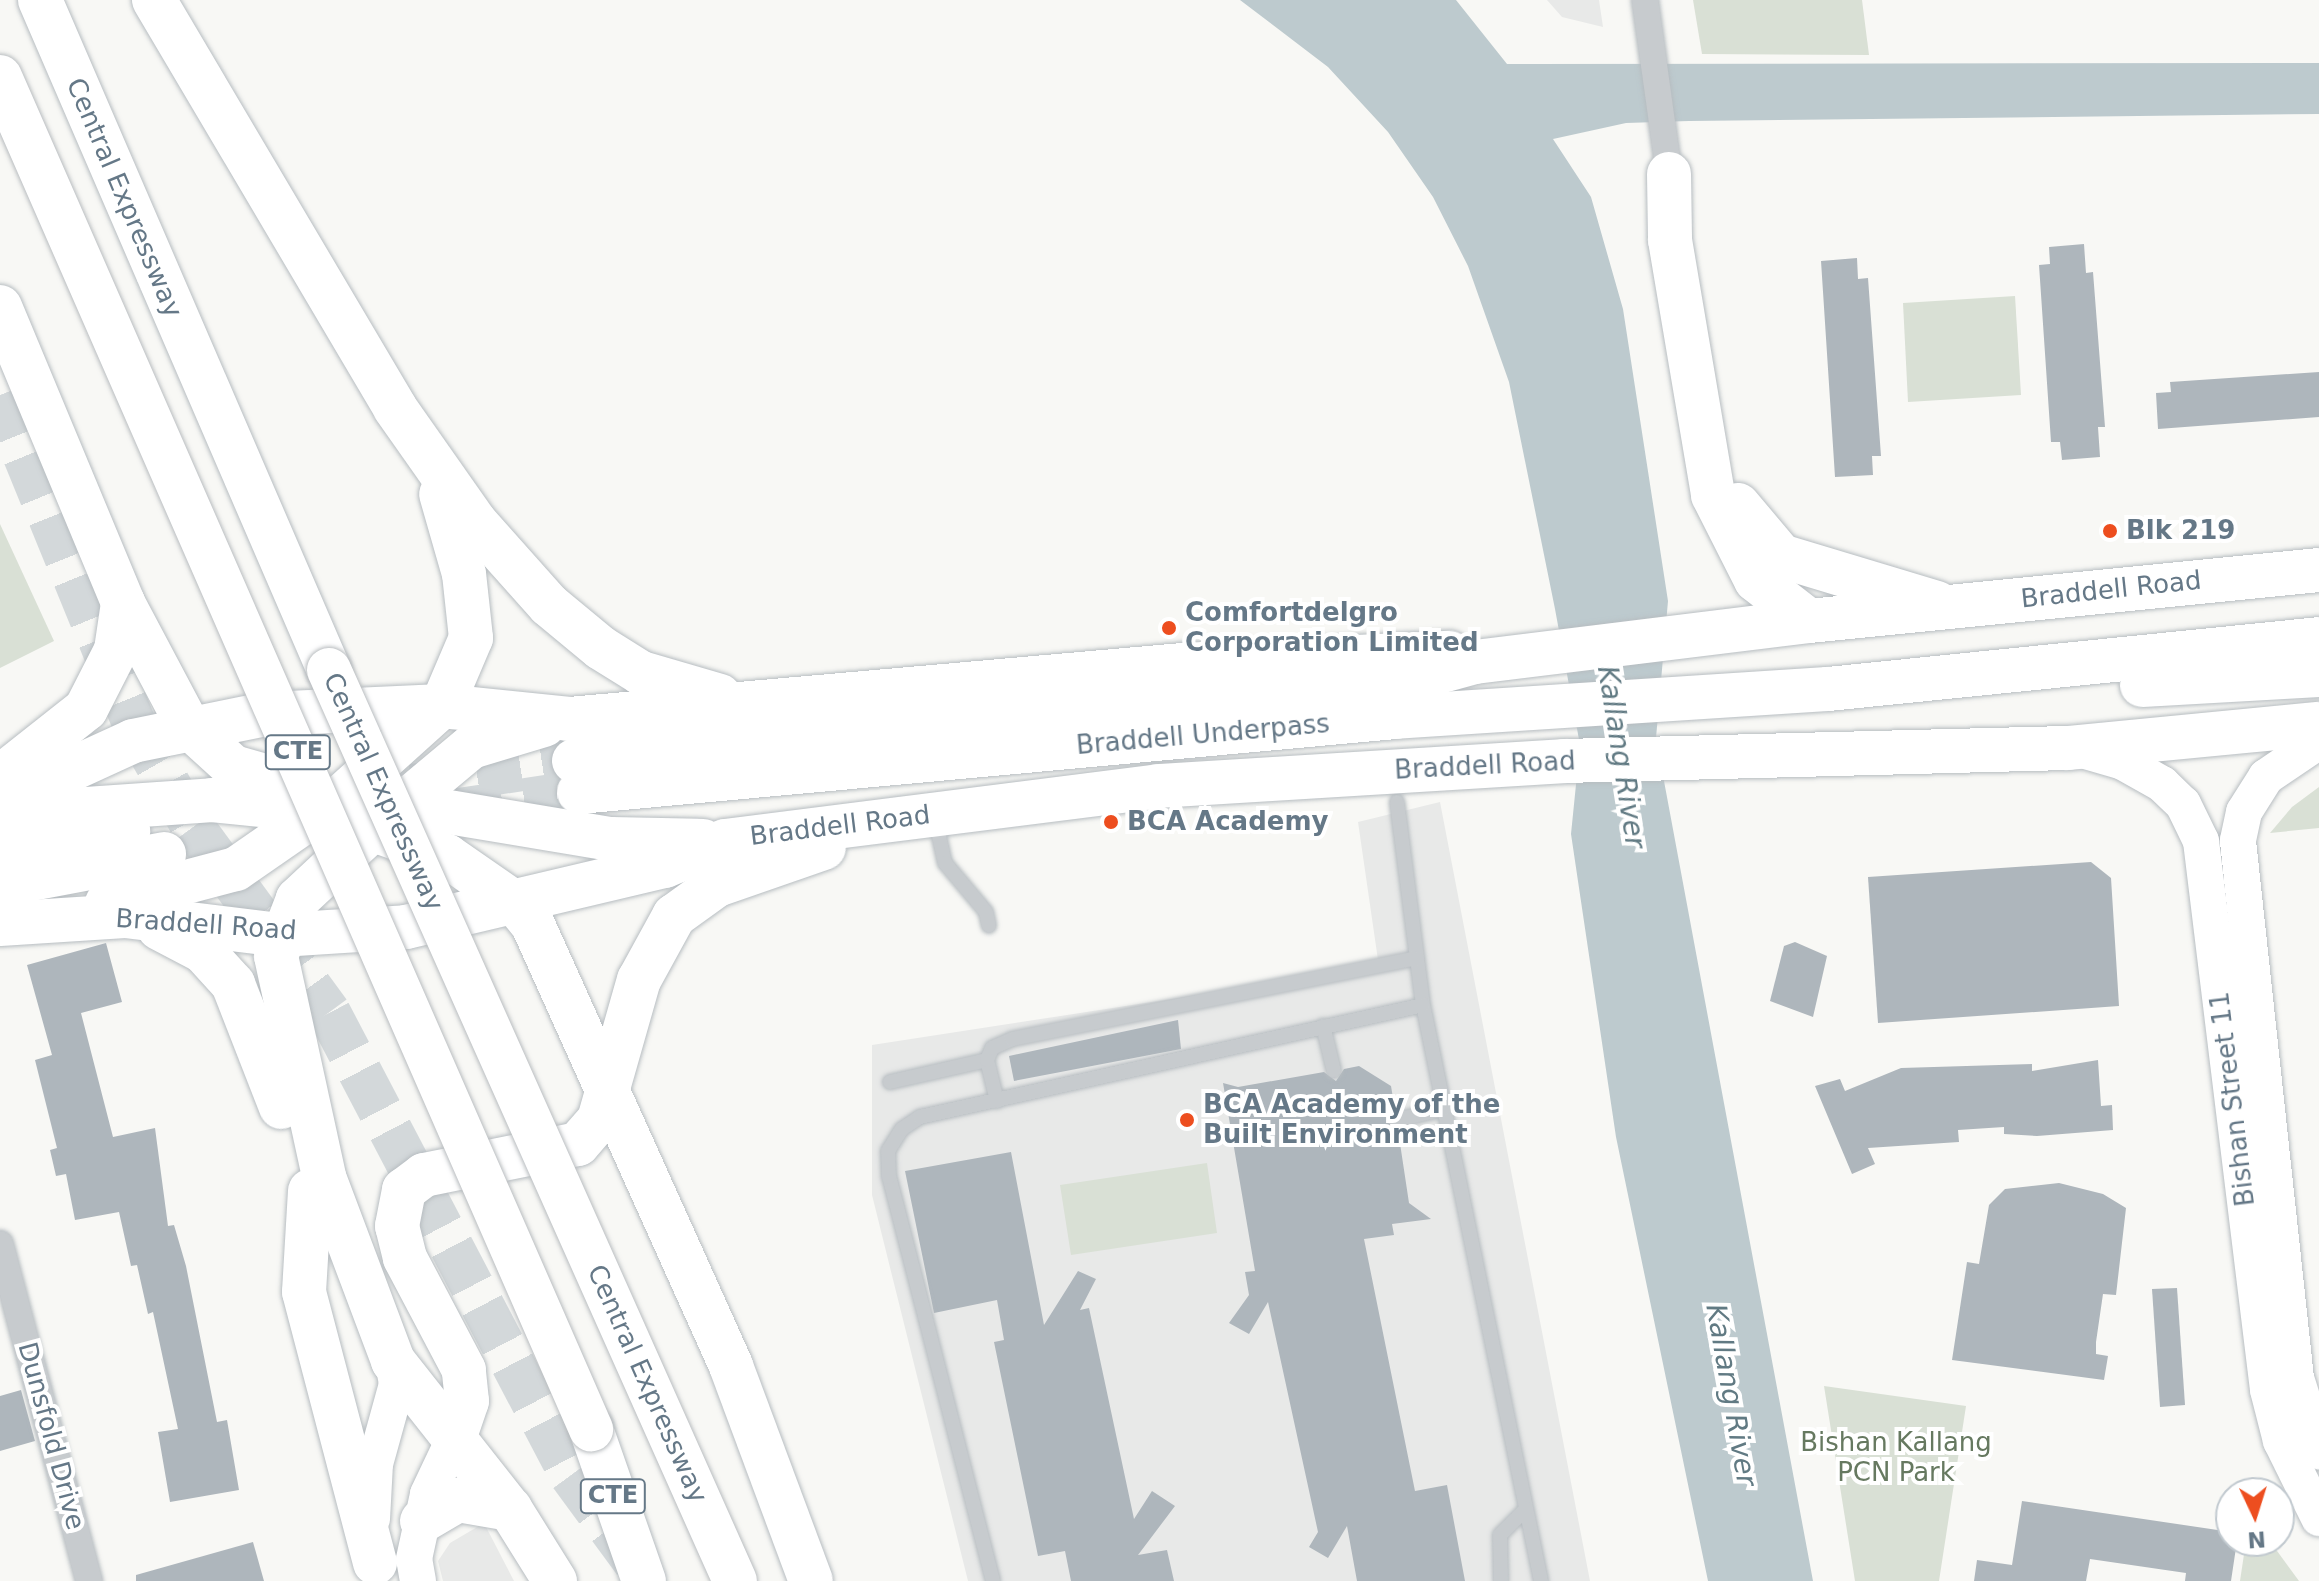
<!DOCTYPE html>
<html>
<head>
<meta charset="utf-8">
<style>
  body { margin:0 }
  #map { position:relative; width:2319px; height:1581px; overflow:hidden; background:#f8f8f5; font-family:"DejaVu Sans",sans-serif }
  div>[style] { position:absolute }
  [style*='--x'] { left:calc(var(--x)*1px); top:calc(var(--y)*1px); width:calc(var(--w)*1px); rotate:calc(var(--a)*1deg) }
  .built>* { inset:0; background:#e8e9e8 }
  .green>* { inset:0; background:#d9e0d5 }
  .water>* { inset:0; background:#bdcace }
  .building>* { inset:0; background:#aeb6bc }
  .highway-tunnel>* { height:44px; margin-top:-22px; transform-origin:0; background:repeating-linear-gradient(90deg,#d3d8da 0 44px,transparent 0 66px) }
  .roads { filter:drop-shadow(0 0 2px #b7bdc1) drop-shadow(0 0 2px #b7bdc1) }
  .lane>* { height:14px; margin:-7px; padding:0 7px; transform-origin:7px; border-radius:7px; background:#c7cbce }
  .street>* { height:26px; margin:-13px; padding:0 13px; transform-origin:13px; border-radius:13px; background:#c7cbce }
  .secondary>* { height:36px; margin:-18px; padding:0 18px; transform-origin:18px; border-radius:18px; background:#fff }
  .highway>* { height:44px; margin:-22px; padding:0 22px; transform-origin:22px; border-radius:22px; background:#fff }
  .bridges { filter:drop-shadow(0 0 2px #b9bdc0) drop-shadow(0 0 2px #b9bdc0) }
  .highway-bridge>* { height:44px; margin:-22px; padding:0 22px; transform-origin:22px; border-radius:22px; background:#fff }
  .dots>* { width:22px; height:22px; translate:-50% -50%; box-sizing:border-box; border:4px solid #fff; border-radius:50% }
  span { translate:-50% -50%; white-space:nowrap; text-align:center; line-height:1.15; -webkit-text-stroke:8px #fff; paint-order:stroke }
  .shield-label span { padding:2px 6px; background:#fff; border:2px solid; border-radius:6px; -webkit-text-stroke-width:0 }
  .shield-label { font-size:24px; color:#657887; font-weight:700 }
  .street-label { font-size:26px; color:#657887 }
  .poi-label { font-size:26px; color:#657887; font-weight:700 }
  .left { translate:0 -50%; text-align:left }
  .park-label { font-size:26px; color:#667960 }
  .water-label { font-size:28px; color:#617a83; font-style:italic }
  .north { position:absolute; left:2215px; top:1477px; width:80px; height:80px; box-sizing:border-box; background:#fff; border:2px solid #c1c9cf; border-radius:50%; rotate:176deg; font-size:22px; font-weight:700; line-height:32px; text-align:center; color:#657887 }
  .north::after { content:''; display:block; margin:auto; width:28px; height:36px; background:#ed4e1f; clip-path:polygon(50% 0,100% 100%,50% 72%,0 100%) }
</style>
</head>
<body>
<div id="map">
  <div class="built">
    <i style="clip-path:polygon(1547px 0,1599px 0,1603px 27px,1562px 17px)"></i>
    <i style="clip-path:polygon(1440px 802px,1590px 1581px,968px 1581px,872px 1195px,872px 1045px,1379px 967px,1358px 822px)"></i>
    <i style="clip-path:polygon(484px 1523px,514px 1581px,443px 1581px,438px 1561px,450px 1543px)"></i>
  </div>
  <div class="green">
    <i style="clip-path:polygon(1693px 0,1862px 0,1869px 55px,1702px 54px)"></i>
    <i style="clip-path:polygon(2015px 296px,2021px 395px,1908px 402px,1903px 303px)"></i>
    <i style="clip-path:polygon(0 524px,54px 641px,0 668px)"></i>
    <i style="clip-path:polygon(2319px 787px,2319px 828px,2270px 833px,2292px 807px)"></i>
    <i style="clip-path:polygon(1207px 1163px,1217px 1233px,1071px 1255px,1060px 1185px)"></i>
    <i style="clip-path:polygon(1824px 1386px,1966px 1406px,1939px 1581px,1855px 1581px)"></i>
    <i style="clip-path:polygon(2246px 1541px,2272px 1544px,2299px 1581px,2240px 1581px)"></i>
  </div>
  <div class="water">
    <i style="clip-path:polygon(1240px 0,1456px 0,1507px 64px,2319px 63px,2319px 114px,1689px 121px,1626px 123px,1553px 139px,1591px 197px,1623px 309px,1668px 601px,1656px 738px,1813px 1581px,1708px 1581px,1616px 1137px,1571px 834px,1580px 745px,1555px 609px,1509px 382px,1468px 266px,1433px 197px,1388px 132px,1328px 67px)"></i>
  </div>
  <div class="building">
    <i style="clip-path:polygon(2084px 244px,2086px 273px,2093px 272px,2105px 427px,2098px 427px,2100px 457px,2062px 460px,2060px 442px,2051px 442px,2039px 265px,2050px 264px,2049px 247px)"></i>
    <i style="clip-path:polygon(1857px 258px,1858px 279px,1868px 278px,1881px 456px,1872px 456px,1873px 475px,1835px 477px,1821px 261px)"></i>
    <i style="clip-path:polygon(2319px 372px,2319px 417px,2158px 429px,2156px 393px,2171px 392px,2170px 382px)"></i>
    <i style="clip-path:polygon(2091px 862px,2111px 878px,2119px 1006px,1878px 1023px,1868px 877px)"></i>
    <i style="clip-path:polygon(1795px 942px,1827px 956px,1813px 1017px,1770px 1001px,1784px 946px)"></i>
    <i style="clip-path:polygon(106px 943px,122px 1002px,81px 1013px,113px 1137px,155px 1128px,168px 1226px,174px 1225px,186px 1266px,217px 1422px,227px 1420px,239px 1490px,170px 1502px,158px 1432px,178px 1429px,153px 1312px,148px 1314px,137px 1265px,131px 1266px,119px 1212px,75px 1220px,66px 1174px,56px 1176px,50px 1150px,57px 1148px,35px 1060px,52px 1055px,27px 965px)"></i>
    <i style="clip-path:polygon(1178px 1020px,1181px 1049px,1014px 1081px,1009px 1056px)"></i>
    <i style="clip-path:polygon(2098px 1060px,2101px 1106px,2112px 1105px,2113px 1130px,2037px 1136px,2004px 1134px,2004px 1127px,1958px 1130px,1959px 1142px,1868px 1148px,1875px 1164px,1852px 1174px,1815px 1086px,1840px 1079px,1845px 1091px,1901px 1068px,2032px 1064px,2032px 1071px)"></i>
    <i style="clip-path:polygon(1359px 1066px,1391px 1086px,1395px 1110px,1386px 1121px,1398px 1130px,1409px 1203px,1431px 1219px,1392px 1224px,1394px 1235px,1364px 1239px,1415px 1491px,1447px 1485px,1465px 1581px,1357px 1581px,1347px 1526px,1328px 1558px,1309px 1547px,1318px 1532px,1268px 1302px,1249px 1334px,1229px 1323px,1249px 1295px,1245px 1272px,1255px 1271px,1223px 1083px,1238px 1087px,1324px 1072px,1336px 1081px,1344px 1069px)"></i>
    <i style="clip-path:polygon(1011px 1152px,1044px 1325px,1078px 1271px,1096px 1279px,1080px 1310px,1089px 1308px,1134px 1519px,1152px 1491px,1175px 1506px,1138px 1555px,1167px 1550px,1174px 1581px,1071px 1581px,1065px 1551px,1038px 1556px,994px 1342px,1004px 1340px,997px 1300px,934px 1313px,905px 1171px)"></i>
    <i style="clip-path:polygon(2059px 1183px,2103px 1194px,2126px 1208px,2116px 1295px,2103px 1294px,2096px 1342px,2096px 1354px,2108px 1356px,2104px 1380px,1952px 1360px,1967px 1262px,1979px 1264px,1989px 1205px,2005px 1189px)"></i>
    <i style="clip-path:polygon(2177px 1288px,2185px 1405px,2160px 1407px,2152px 1289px)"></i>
    <i style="clip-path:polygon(21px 1390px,35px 1441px,0 1451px,0 1396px)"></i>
    <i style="clip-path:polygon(2022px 1501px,2231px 1532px,2237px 1541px,2231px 1581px,2185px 1581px,2186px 1573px,2090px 1559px,2086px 1581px,1974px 1581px,1977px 1560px,2012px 1565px)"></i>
    <i style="clip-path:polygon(253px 1542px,264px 1581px,136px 1581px,136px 1575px)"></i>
  </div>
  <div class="highway-tunnel">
    <i style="--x:0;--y:395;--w:357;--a:67.8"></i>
    <i style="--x:135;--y:726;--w:116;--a:60.1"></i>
    <i style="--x:193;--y:827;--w:230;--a:53.8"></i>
    <i style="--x:329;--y:1013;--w:522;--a:62.35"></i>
    <i style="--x:571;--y:1475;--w:108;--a:53.7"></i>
    <i style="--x:412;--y:786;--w:164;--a:-8.8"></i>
    <i style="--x:459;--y:810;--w:121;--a:-8.5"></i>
  </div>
  <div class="roads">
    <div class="lane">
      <i style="--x:1397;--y:802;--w:205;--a:82.7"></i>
      <i style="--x:1423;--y:1005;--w:588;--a:78.42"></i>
      <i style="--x:935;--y:818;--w:46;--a:77.5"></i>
      <i style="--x:945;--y:863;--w:64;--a:50.1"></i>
      <i style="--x:986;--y:912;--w:14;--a:78"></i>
      <i style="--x:1323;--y:1026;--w:46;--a:76.3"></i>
      <i style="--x:890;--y:1082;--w:99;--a:-12.8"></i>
      <i style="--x:997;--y:1101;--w:42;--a:-103.7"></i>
      <i style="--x:987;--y:1060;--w:13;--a:-67"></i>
      <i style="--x:992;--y:1048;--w:22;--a:-24"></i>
      <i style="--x:1012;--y:1039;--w:413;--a:-11.3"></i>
      <i style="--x:1396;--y:1120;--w:49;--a:-12.9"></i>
      <i style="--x:993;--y:1581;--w:417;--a:-104.4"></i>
      <i style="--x:889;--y:1177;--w:26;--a:-92"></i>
      <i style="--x:888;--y:1151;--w:26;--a:-58"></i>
      <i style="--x:902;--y:1129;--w:22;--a:-34"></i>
      <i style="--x:920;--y:1117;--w:515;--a:-12.55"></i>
      <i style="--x:1501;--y:1581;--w:46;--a:-91.2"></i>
      <i style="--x:1500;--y:1535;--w:37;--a:-45"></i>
    </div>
    <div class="street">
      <i style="--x:1645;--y:0;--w:176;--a:82.1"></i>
      <i style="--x:0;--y:1244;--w:349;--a:75.2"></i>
    </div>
    <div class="secondary">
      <i style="--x:2319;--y:741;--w:64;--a:145.8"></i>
      <i style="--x:2266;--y:777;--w:41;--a:122.2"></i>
      <i style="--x:2244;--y:812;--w:30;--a:102"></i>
      <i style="--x:2238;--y:841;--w:540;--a:83.84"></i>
      <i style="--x:2296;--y:1378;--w:77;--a:72.5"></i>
      <i style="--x:2082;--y:750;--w:43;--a:16.3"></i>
      <i style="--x:2123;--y:762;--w:45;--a:29.4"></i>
      <i style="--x:2162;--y:784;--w:29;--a:44"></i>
      <i style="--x:2183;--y:804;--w:41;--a:64.1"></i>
      <i style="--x:2201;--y:841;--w:553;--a:83.04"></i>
      <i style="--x:2268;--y:1390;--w:53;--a:75.7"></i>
      <i style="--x:2281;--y:1441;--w:86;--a:63.7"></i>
      <i style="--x:372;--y:1519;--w:55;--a:-86.9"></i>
      <i style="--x:375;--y:1464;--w:83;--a:-74.6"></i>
      <i style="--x:397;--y:1384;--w:23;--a:-100"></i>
      <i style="--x:418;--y:1581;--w:22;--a:-100"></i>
      <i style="--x:414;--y:1559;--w:66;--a:-77.8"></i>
      <i style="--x:428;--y:1494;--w:61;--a:-64.7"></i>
    </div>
    <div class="highway">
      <i style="--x:40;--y:0;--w:730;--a:66.67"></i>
      <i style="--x:154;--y:0;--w:474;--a:59.4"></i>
      <i style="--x:395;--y:408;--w:139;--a:54.9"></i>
      <i style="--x:475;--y:522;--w:111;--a:48.3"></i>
      <i style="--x:549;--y:605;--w:67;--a:39.6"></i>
      <i style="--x:601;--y:648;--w:47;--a:32"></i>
      <i style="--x:641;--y:673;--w:82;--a:16.2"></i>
      <i style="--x:1669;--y:174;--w:66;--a:89.1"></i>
      <i style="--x:1670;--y:240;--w:259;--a:80.4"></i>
      <i style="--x:1713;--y:495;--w:95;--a:63.2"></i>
      <i style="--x:1756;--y:580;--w:67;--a:37.7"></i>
      <i style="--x:0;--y:307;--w:321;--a:67.4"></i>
      <i style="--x:123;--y:603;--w:139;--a:62.1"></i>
      <i style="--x:188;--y:726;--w:61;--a:42.3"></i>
      <i style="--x:233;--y:767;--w:73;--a:15.9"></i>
      <i style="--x:1738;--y:505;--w:67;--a:49.9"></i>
      <i style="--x:1781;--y:556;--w:163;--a:16.8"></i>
      <i style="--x:2142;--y:685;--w:177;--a:-3.2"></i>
      <i style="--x:544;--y:725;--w:76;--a:163.2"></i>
      <i style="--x:471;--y:747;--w:128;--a:140.1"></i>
      <i style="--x:373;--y:829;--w:103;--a:137"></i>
      <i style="--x:298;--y:899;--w:61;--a:111.1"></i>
      <i style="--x:276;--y:956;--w:226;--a:77.7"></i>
      <i style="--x:324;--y:1177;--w:197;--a:69.4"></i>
      <i style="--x:393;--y:1361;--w:189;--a:51.7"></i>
      <i style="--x:510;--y:1509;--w:85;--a:58"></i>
      <i style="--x:574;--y:761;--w:839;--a:-5.54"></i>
      <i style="--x:1409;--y:680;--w:68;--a:-15.3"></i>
      <i style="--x:1475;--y:662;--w:337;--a:-7"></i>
      <i style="--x:1809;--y:621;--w:513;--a:-5.71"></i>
      <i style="--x:9;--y:770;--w:98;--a:-38.4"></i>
      <i style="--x:86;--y:709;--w:66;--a:-63"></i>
      <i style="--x:116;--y:650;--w:48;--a:-81.5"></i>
      <i style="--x:579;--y:792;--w:819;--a:-5.25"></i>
      <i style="--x:1395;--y:717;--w:434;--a:-3.7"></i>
      <i style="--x:1828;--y:689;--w:494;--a:-5.8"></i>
      <i style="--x:383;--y:801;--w:231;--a:9.5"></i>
      <i style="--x:611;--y:839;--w:92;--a:1.2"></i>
      <i style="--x:0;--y:802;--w:146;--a:-24.6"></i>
      <i style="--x:133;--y:741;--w:136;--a:-11.5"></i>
      <i style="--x:266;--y:714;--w:176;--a:-2.6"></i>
      <i style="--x:442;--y:706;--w:128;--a:5.8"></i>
      <i style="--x:569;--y:719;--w:615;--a:-5.03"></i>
      <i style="--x:1182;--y:665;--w:268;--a:-2.6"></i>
      <i style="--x:0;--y:815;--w:213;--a:-4"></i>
      <i style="--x:212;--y:800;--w:110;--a:5.8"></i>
      <i style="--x:321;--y:811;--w:134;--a:19.7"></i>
      <i style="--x:447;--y:856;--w:84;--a:34.8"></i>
      <i style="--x:516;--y:904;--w:27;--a:51"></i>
      <i style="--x:533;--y:925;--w:483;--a:65.8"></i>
      <i style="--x:731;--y:1366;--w:229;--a:69.6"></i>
      <i style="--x:0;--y:852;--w:130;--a:-9.3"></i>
      <i style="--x:0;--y:885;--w:167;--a:-10.7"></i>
      <i style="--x:107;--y:903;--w:133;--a:-14.8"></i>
      <i style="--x:236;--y:869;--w:130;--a:-34.7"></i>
      <i style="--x:343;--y:795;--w:133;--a:-42"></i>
      <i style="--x:442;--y:706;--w:74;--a:-66.9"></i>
      <i style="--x:471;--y:638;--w:64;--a:-96.2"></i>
      <i style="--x:464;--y:574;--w:83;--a:-106"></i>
      <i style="--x:0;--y:924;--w:125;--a:-3.7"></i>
      <i style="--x:125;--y:916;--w:156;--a:7"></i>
      <i style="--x:280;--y:935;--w:126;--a:-3.6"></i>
      <i style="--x:406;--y:927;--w:266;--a:-13.3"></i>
      <i style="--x:665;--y:866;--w:65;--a:-22.6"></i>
      <i style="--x:725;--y:841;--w:436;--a:-7.2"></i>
      <i style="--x:1158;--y:786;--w:407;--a:-3.5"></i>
      <i style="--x:1564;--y:761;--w:504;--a:-1.48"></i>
      <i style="--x:2068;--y:748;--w:252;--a:-5.5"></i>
      <i style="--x:159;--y:928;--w:50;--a:27.6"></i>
      <i style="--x:203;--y:951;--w:45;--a:47.7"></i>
      <i style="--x:233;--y:984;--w:132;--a:68.7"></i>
      <i style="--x:310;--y:1191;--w:101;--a:93.4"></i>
      <i style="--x:304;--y:1292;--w:280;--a:75.3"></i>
      <i style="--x:591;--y:1429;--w:161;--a:70.8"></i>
      <i style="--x:454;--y:1439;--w:40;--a:-71.1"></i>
      <i style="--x:467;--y:1401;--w:31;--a:-96"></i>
      <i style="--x:464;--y:1370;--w:127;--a:-117.8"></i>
      <i style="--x:405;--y:1258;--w:33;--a:-104"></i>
      <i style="--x:397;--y:1226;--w:37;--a:-79"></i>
      <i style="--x:404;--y:1190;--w:25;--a:-37"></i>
      <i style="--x:424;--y:1175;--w:157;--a:-11.4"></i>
      <i style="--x:578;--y:1144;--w:32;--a:-49"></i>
      <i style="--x:599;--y:1120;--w:146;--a:-74.1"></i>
      <i style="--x:639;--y:980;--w:73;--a:-61.3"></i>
      <i style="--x:674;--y:916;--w:53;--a:-35.8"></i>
      <i style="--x:717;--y:885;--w:113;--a:-19.1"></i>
      <i style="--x:422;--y:1521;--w:42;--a:-30.3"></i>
      <i style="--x:458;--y:1500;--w:53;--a:9.8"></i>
    </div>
  </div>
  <div class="bridges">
    <div class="highway-bridge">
      <i style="--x:0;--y:77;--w:1476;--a:66.39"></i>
      <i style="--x:329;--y:670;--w:997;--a:65.98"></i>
    </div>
  </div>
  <div class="dots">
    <i style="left:2110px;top:531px;background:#ed4e1f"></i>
    <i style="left:1169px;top:628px;background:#ed4e1f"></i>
    <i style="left:1111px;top:822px;background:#ed4e1f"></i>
    <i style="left:1187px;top:1120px;background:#ed4e1f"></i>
  </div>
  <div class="shield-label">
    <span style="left:298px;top:752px">CTE</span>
    <span style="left:613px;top:1496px">CTE</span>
  </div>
  <div class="street-label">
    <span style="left:124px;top:198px;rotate:67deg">Central Expressway</span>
    <span style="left:2111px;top:590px;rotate:-6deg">Braddell Road</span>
    <span style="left:1203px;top:735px;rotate:-5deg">Braddell Underpass</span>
    <span style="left:1485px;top:766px;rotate:-3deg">Braddell Road</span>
    <span style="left:383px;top:792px;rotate:66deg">Central Expressway</span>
    <span style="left:840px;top:826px;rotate:-7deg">Braddell Road</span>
    <span style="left:206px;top:925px;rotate:4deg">Braddell Road</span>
    <span style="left:2233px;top:1099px;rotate:-97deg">Bishan Street 11</span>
    <span style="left:647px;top:1384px;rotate:66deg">Central Expressway</span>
    <span style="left:51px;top:1436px;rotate:75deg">Dunsfold Drive</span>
  </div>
  <div class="poi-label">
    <span class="left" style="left:2126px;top:531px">Blk 219</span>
    <span class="left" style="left:1185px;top:628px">Comfortdelgro<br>Corporation Limited</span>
    <span class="left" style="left:1127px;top:822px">BCA Academy</span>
    <span class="left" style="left:1203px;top:1120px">BCA Academy of the<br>Built Environment</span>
  </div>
  <div class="park-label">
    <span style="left:1896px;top:1458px">Bishan Kallang<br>PCN Park</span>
  </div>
  <div class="water-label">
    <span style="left:1621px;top:757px;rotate:81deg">Kallang River</span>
    <span style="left:1731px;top:1395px;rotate:80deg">Kallang River</span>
  </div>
  <div class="north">N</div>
</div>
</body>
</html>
